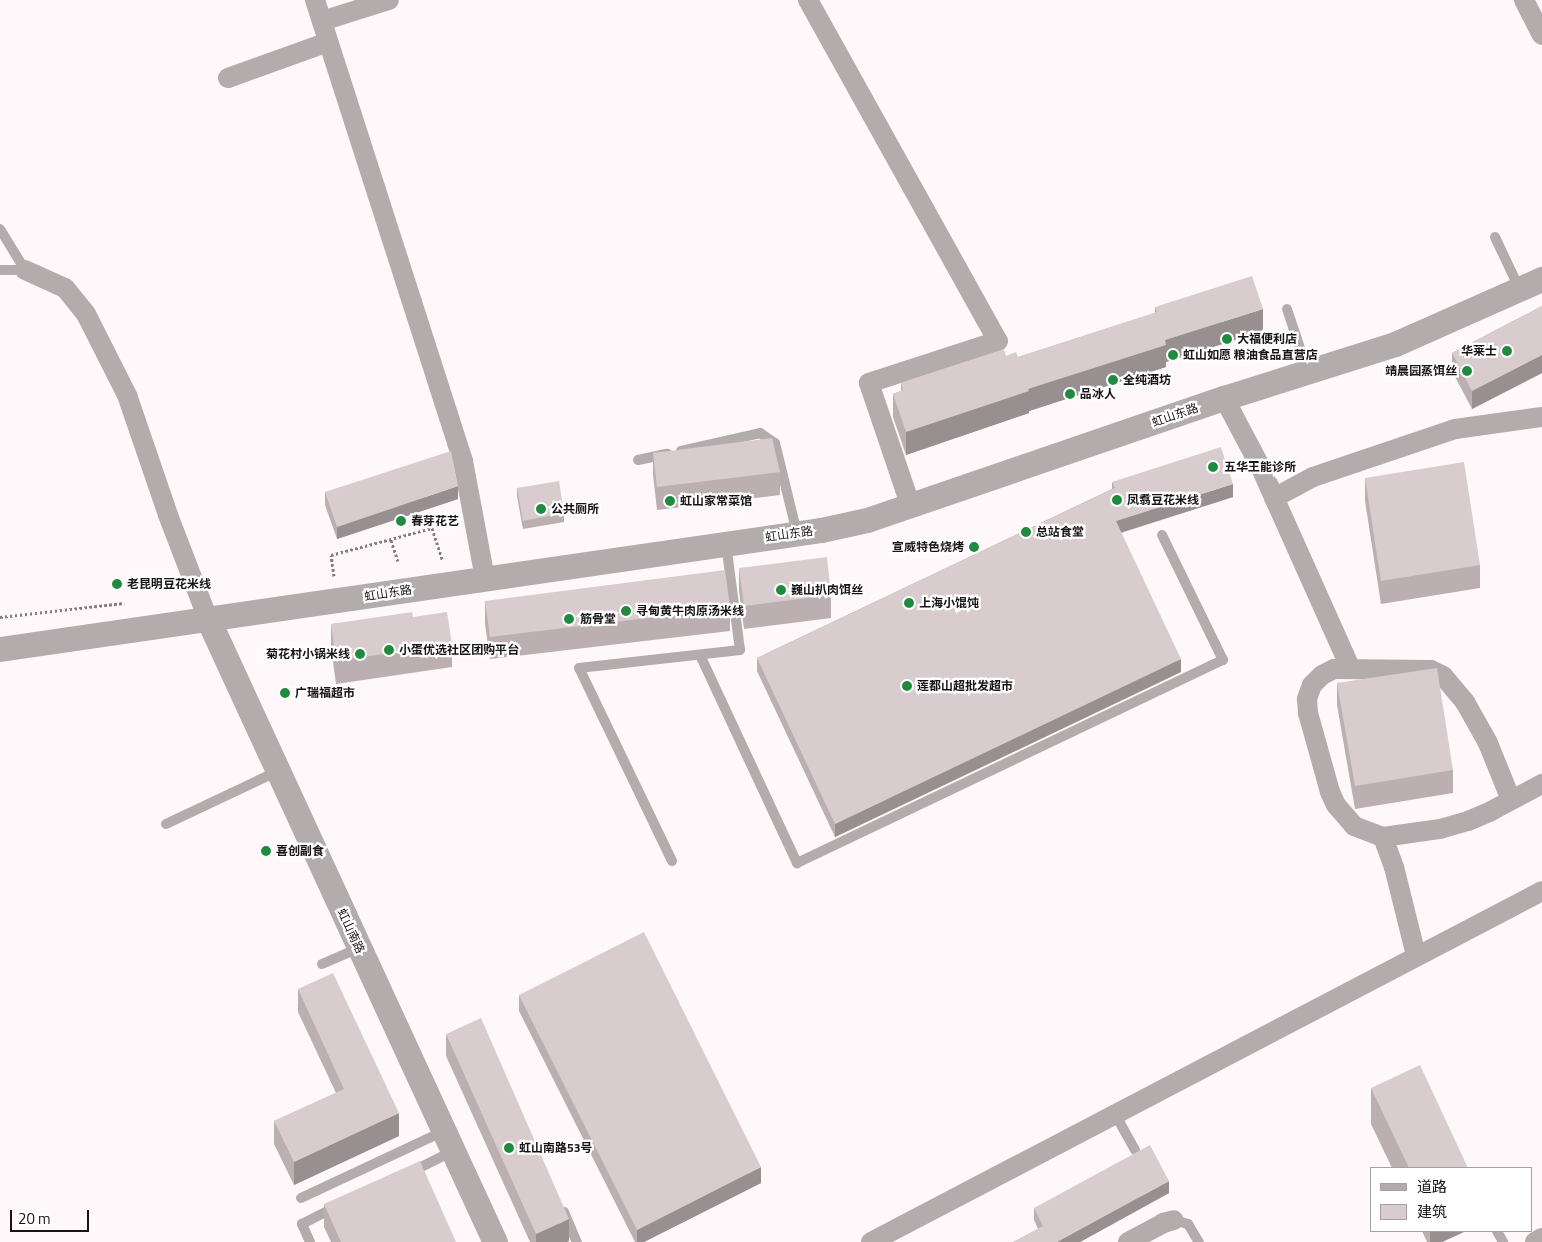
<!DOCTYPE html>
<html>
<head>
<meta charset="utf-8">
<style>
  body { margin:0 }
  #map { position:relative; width:1542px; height:1242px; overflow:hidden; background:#fef8fa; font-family:"Titillium Web","Noto Sans SC",sans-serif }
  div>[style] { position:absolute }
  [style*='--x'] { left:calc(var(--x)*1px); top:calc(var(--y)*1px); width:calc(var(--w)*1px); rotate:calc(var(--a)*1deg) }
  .path>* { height:3px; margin-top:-1.5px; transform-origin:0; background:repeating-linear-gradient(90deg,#837e80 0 2.5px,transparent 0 5px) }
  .service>* { height:10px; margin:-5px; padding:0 5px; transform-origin:5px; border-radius:5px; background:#b2acad }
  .minor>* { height:20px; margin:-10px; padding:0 10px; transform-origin:10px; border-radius:10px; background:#b2acad }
  .tertiary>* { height:25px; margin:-12.5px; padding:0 12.5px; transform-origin:12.5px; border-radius:12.5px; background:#b2acad }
  .wall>* { inset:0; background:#bbafb2 }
  .shaded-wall>* { inset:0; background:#988f91 }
  .building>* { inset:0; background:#d9cccf }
  .dots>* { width:14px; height:14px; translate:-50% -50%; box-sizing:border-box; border:2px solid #fff; border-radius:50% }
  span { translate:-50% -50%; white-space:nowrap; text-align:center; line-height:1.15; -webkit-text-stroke:4.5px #fff; paint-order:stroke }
  .poi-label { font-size:12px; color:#181315; font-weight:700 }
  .left { translate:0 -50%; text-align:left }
  .right { translate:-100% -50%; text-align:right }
  .street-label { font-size:12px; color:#181315 }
  .legend { position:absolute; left:1370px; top:1167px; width:162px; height:65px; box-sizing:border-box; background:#fff; border:1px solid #a3a1a1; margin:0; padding:6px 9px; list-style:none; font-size:15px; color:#181315 }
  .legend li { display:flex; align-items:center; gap:10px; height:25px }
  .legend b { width:25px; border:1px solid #a3a1a1 }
  .scale { position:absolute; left:10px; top:1210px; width:79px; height:22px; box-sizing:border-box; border:2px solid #181315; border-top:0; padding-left:6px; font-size:15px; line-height:18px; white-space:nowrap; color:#181315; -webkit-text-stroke:4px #fff; paint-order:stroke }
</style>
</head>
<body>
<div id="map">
  <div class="path">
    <i style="--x:391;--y:540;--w:22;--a:72"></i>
    <i style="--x:334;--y:576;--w:21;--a:-98"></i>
    <i style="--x:331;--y:555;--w:105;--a:-15"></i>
    <i style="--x:432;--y:528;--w:33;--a:72"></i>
    <i style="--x:0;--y:617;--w:125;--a:-6.4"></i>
  </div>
  <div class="service">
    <i style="--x:0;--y:229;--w:48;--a:58.6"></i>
    <i style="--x:1495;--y:237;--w:56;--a:64.8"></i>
    <i style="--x:0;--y:270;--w:25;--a:0"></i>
    <i style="--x:1287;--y:309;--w:66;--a:71.6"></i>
    <i style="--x:681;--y:451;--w:81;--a:-12.8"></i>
    <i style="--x:760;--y:433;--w:18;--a:34"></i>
    <i style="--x:775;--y:443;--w:93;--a:76.3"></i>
    <i style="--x:638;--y:460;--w:30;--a:-12"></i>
    <i style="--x:700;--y:655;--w:230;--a:65"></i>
    <i style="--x:797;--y:863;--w:472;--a:-25.5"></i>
    <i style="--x:1223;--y:660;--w:139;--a:-116"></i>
    <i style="--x:166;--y:824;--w:124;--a:-25.3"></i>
    <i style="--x:672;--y:861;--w:214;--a:-115.7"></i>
    <i style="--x:579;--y:668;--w:162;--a:-6.4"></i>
    <i style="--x:740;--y:650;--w:107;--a:-97.5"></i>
    <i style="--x:322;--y:964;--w:40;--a:-23.4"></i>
    <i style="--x:1115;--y:1114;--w:41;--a:60.9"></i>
    <i style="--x:411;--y:1172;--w:47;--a:-26.6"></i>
    <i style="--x:301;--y:1198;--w:158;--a:-25.1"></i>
    <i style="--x:564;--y:1212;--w:33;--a:67"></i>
    <i style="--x:1174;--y:1220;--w:15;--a:16"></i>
    <i style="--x:1188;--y:1224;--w:21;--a:59"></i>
    <i style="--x:1497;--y:1231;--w:13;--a:61"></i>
    <i style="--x:310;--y:1242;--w:20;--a:-114"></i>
    <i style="--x:302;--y:1224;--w:36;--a:-27"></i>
  </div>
  <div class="minor">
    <i style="--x:315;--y:0;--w:484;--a:72.2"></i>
    <i style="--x:463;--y:461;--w:119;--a:79.4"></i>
    <i style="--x:808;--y:0;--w:390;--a:60.9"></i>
    <i style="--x:998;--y:341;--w:136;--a:162"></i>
    <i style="--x:869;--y:383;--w:131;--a:71.3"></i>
    <i style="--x:1524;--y:0;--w:39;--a:63"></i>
    <i style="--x:322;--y:21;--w:70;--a:-17.4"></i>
    <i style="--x:228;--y:78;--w:106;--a:-19.8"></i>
    <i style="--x:25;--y:270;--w:44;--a:24.2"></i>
    <i style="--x:65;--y:288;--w:33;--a:51"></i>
    <i style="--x:86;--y:314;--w:91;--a:63.2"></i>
    <i style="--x:127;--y:395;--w:127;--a:71.1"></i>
    <i style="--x:168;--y:515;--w:111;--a:69"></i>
    <i style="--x:1224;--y:398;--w:77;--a:62.1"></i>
    <i style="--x:1260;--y:466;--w:222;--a:65.9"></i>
    <i style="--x:1274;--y:498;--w:44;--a:-28.3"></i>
    <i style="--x:1313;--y:477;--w:150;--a:-18.7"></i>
    <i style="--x:1455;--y:429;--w:88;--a:-7.9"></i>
    <i style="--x:1511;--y:800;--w:61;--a:-112"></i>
    <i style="--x:1488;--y:743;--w:47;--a:-119.3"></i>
    <i style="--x:1465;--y:702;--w:34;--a:-130"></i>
    <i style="--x:1443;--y:676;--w:13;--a:-153"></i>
    <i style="--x:1431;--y:670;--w:97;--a:-179.4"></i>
    <i style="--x:1334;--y:669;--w:13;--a:153"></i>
    <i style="--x:1322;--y:675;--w:14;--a:135"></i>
    <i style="--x:1312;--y:685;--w:15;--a:110"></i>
    <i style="--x:1307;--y:699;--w:14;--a:86"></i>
    <i style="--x:1308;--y:713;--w:82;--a:74.4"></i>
    <i style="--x:1330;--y:792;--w:14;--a:65"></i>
    <i style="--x:1336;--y:805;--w:28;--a:49"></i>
    <i style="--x:1354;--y:826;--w:31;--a:21"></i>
    <i style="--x:1383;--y:837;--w:58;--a:-8"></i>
    <i style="--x:1440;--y:829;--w:29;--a:-16"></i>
    <i style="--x:1468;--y:821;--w:25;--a:-23"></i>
    <i style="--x:1491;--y:811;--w:58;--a:-27.9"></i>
    <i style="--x:1383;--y:837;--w:32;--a:70"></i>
    <i style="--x:1394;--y:867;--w:91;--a:76"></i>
    <i style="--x:871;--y:1242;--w:757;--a:-27.61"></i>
    <i style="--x:1128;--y:1242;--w:40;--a:-28"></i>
    <i style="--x:1163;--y:1223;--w:11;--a:-15"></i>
    <i style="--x:1535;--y:1242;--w:8;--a:-30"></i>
  </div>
  <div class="tertiary">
    <i style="--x:208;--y:619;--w:686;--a:65.27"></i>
    <i style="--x:0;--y:649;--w:830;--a:-8.25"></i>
    <i style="--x:821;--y:530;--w:47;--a:-12.3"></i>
    <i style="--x:867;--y:520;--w:377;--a:-18.9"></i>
    <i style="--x:1224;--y:398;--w:179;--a:-17.5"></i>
    <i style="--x:1395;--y:344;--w:161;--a:-23.9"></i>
  </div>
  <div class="wall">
    <i style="clip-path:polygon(1542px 306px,1542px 373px,1472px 409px,1452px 371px,1452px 353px)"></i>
    <i style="clip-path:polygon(1155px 307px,1263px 331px,1166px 362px,1166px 367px,1029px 411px,1029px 413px,906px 455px,893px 417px,893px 394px,901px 391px,901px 383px,1006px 356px,1018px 357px,1155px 313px)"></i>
    <i style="clip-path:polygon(653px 453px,780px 472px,780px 495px,657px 510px,653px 475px)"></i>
    <i style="clip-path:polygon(1365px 478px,1480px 565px,1480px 588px,1381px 604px,1365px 501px)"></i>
    <i style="clip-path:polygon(1112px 482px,1233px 497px,1121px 533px,1181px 672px,835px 837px,757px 671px,757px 658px,1112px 489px)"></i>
    <i style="clip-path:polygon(517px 488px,564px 513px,564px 522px,523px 529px,517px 496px)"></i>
    <i style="clip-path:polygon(325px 492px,458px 499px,337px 539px,325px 505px)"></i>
    <i style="clip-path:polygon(739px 568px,831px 595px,831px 618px,744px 629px,739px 591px)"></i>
    <i style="clip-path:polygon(485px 601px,730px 608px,730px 631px,490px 659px,485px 624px)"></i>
    <i style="clip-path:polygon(413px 617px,452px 644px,452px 667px,336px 684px,331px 647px,331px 624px)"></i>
    <i style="clip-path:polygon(1337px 683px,1453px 770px,1453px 793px,1355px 809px,1337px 705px)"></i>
    <i style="clip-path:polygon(298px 989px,399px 1136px,294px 1185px,274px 1144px,274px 1121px,336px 1093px,298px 1012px)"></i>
    <i style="clip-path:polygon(519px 995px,761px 1183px,644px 1242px,635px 1242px,519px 1011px)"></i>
    <i style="clip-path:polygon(446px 1034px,569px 1241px,567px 1242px,530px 1242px,446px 1056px)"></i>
    <i style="clip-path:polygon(1371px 1088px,1468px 1168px,1392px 1168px,1371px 1124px)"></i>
    <i style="clip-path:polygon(1169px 1193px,1080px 1242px,1013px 1242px,1038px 1229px,1034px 1220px,1034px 1208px)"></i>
    <i style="clip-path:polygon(324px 1204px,456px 1242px,331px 1242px,324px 1227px)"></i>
    <i style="clip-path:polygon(1422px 1231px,1466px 1231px,1442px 1242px,1427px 1242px)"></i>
  </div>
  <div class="shaded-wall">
    <i style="clip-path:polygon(1263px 309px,1263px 331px,1166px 362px,1166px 367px,1029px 411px,1029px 413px,906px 455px,906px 432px,1165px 340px)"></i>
    <i style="clip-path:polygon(1542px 355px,1542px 373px,1472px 409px,1472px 391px)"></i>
    <i style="clip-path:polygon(1233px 484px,1233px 497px,1116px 534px,1116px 521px)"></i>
    <i style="clip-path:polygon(458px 486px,458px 499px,337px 539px,337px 527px)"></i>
    <i style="clip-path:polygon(1181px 659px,1181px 672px,835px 837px,835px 824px)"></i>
    <i style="clip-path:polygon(399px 1113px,399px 1136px,294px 1185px,294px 1162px)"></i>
    <i style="clip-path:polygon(761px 1167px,761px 1183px,644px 1242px,637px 1242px,637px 1230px)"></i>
    <i style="clip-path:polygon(1169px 1181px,1169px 1193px,1080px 1242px,1057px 1242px)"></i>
    <i style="clip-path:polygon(569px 1219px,569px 1241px,567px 1242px,536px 1242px,536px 1234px)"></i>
    <i style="clip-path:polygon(1430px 1231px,1466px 1231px,1442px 1242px,1430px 1242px)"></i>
  </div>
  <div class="building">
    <i style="clip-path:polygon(1252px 276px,1263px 309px,1165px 340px,1166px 345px,1028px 389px,1029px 391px,906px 432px,893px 394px,903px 390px,901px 383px,1004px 349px,1006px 356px,1016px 352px,1018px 357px,1157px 312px,1155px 307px)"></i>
    <i style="clip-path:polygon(1542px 306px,1542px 355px,1472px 391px,1452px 353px)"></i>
    <i style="clip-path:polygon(772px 438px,780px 472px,657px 487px,653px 453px)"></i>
    <i style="clip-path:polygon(1221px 447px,1233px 484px,1116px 521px,1181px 659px,835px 824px,757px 658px,1115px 488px,1112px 482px)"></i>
    <i style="clip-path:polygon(451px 451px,458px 486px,337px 527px,325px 492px)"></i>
    <i style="clip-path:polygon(1464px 462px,1480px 565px,1381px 581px,1365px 478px)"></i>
    <i style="clip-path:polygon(559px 481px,564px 513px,523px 521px,517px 488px)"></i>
    <i style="clip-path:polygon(827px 557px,831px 595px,744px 606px,739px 568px)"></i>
    <i style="clip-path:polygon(725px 570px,730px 608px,490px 637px,485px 601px)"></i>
    <i style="clip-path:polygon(412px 612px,413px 617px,447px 612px,452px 644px,336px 661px,331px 624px)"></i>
    <i style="clip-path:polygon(1437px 668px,1453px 770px,1355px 786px,1337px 683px)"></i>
    <i style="clip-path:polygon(644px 932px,761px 1167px,637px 1230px,519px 995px)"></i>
    <i style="clip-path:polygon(333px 973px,399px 1113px,294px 1162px,274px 1121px,344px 1089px,298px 989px)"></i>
    <i style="clip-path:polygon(481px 1018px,569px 1219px,536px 1234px,446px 1034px)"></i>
    <i style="clip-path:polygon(1420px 1065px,1468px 1168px,1409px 1168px,1371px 1088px)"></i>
    <i style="clip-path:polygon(1150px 1145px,1169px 1181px,1057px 1242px,1013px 1242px,1043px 1226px,1034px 1208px)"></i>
    <i style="clip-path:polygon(420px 1161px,456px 1242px,341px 1242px,324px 1204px)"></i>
  </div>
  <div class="dots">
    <i style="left:1227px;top:339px;background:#218a41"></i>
    <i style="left:1507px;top:351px;background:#218a41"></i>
    <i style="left:1173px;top:355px;background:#218a41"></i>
    <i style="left:1467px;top:371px;background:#218a41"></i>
    <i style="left:1113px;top:380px;background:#218a41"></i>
    <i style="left:1070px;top:394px;background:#218a41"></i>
    <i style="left:1213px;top:467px;background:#218a41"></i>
    <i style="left:1117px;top:500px;background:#218a41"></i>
    <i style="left:670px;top:501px;background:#218a41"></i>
    <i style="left:541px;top:509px;background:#218a41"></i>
    <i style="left:401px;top:521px;background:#218a41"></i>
    <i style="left:1026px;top:532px;background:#218a41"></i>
    <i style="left:974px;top:547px;background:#218a41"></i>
    <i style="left:117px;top:584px;background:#218a41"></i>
    <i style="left:781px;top:590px;background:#218a41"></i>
    <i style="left:909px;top:603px;background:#218a41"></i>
    <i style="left:626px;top:611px;background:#218a41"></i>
    <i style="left:569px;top:619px;background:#218a41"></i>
    <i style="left:389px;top:650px;background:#218a41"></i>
    <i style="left:360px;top:654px;background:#218a41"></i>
    <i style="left:907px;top:686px;background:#218a41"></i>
    <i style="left:285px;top:693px;background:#218a41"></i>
    <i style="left:266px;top:851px;background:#218a41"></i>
    <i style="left:509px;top:1148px;background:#218a41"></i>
  </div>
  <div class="poi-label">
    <span class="left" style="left:1237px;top:339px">大福便利店</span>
    <span class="right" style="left:1497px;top:351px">华莱士</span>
    <span class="left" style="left:1183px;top:355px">虹山如愿 粮油食品直营店</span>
    <span class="right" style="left:1457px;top:371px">靖晨园蒸饵丝</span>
    <span class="left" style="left:1123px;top:380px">全纯酒坊</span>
    <span class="left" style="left:1080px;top:394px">品冰人</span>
    <span class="left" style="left:1224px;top:467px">五华王能诊所</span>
    <span class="left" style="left:1127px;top:500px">凤翥豆花米线</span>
    <span class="left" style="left:680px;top:501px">虹山家常菜馆</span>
    <span class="left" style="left:551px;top:509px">公共厕所</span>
    <span class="left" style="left:411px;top:521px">春芽花艺</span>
    <span class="left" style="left:1036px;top:532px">总站食堂</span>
    <span class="right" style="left:964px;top:547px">宣威特色烧烤</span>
    <span class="left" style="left:127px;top:584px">老昆明豆花米线</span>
    <span class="left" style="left:791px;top:590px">巍山扒肉饵丝</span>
    <span class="left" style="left:919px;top:603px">上海小馄饨</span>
    <span class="left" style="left:636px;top:611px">寻甸黄牛肉原汤米线</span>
    <span class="left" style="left:580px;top:619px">筋骨堂</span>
    <span class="left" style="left:399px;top:650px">小蛋优选社区团购平台</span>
    <span class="right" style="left:350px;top:654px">菊花村小锅米线</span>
    <span class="left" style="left:917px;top:686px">莲都山超批发超市</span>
    <span class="left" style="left:295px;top:693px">广瑞福超市</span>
    <span class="left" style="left:276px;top:851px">喜创副食</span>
    <span class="left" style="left:519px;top:1148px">虹山南路53号</span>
  </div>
  <div class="street-label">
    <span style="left:1175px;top:415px;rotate:-19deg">虹山东路</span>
    <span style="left:789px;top:534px;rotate:-8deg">虹山东路</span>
    <span style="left:388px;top:593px;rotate:-9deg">虹山东路</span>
    <span style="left:351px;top:931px;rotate:65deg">虹山南路</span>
  </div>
  <ul class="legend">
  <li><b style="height:6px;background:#b2acad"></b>道路</li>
  <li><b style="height:14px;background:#d9cccf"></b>建筑</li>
  </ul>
  <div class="scale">20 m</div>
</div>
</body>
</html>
